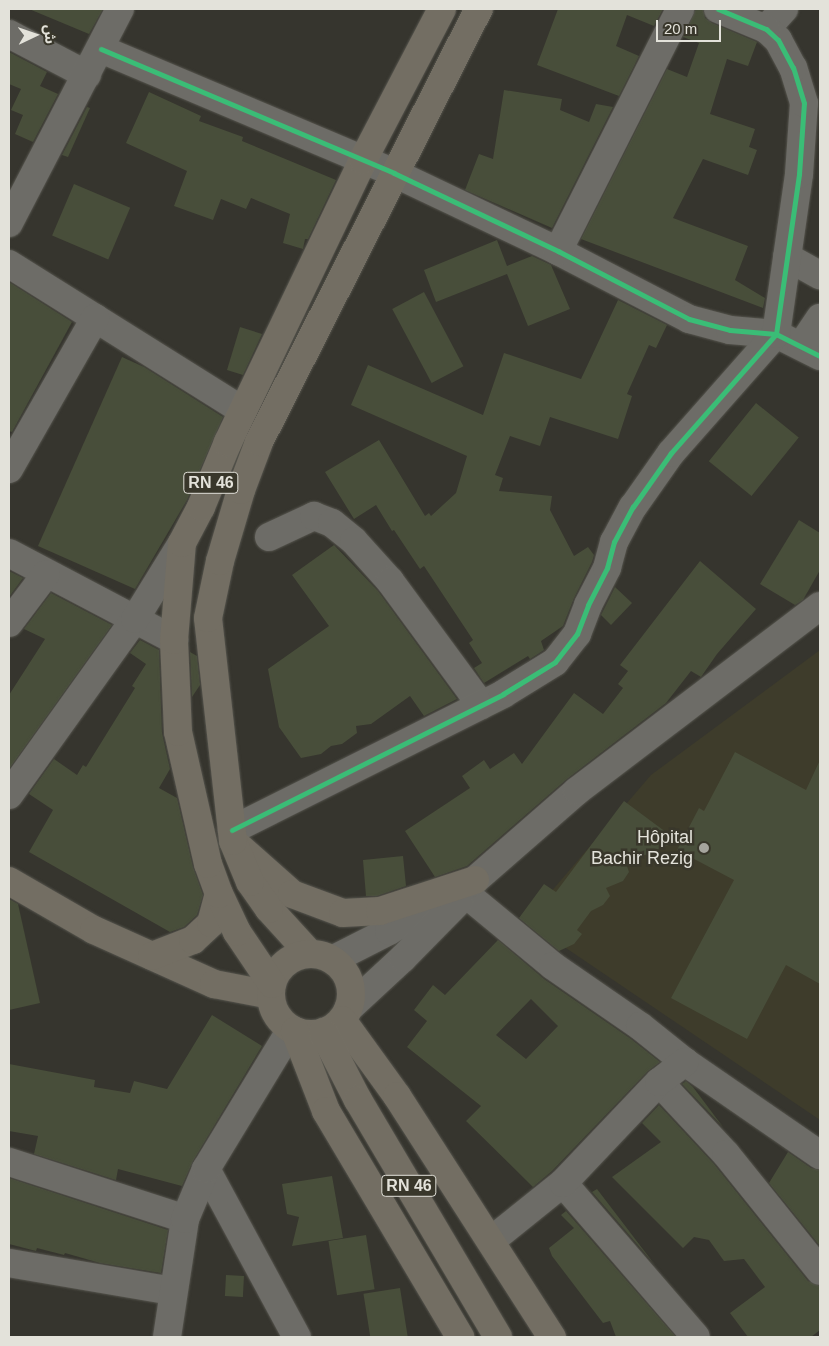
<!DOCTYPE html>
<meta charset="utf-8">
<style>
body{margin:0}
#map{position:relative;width:829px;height:1346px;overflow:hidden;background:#36352e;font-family:Arial,"Noto Sans Arabic",sans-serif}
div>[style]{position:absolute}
.built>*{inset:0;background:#3e3c2b}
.building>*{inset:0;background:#484e3a;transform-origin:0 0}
.roads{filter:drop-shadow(0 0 1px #55544d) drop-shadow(0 0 1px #55544d)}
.minor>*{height:28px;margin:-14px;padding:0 14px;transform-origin:14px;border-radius:14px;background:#6d6c67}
.major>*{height:28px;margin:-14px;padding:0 14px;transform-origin:14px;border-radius:14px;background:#736e63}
.major>.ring{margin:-14px;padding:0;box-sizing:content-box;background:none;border:28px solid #736e63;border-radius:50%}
.cycleway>*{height:5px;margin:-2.5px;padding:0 2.5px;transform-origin:2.5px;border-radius:2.5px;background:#3abd76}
.dots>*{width:14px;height:14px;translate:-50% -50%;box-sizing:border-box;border:2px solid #39372b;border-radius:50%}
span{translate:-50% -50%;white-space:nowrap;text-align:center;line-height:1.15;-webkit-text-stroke:5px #39372b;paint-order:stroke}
.shield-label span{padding:1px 4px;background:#39372b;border:1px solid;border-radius:4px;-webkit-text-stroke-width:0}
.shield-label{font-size:16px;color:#e3e2da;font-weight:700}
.poi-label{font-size:18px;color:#e3e2da}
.right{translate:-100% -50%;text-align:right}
.frame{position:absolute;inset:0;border:10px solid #e3e2da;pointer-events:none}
.north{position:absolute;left:10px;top:10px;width:50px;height:50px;-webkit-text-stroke:4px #39372b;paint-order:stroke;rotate:87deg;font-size:14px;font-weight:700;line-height:20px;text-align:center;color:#e3e2da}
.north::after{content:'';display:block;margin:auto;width:18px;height:22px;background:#e3e2da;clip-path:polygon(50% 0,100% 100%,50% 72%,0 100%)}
.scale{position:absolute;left:656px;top:20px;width:65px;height:22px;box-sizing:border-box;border:2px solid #e3e2da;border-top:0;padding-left:6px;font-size:15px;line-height:18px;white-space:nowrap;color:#e3e2da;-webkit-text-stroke:4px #39372b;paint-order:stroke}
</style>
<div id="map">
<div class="built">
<div style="clip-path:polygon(820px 650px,820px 1120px,526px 921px,651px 775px)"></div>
</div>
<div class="building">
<div style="clip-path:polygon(29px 9px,103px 9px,89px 34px)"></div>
<div style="clip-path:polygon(558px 9px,663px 9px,654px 26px,627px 15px,616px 46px,639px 56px,619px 96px,537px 65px)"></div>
<div style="clip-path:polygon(696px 9px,703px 9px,705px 18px,712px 23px,757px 42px,748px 66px,727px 59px,710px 114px,755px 129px,749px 147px,757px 150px,748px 175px,703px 159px,673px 218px,748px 246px,735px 280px,765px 298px,763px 308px,581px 239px,667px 69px,687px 77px,699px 43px,683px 37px)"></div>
<div style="clip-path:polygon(9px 52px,47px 72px,40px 86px,58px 94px,33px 142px,15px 134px,23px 115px,11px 110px,21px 89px,9px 84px)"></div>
<div style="clip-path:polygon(504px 90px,562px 99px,560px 110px,589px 122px,596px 104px,613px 107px,552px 228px,465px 190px,479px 154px,493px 159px)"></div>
<div style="clip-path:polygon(149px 92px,201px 116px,199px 121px,243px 137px,242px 141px,336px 180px,308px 239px,305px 239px,303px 249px,283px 243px,290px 214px,251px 198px,246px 209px,221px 199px,213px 220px,174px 206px,187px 171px,126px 143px)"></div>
<div style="clip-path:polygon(87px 107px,90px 108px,68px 157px,62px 155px)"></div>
<div style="left:74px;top:184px;width:61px;height:56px;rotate:23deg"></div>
<div style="clip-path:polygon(497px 240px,507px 266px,532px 256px,551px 265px,570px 309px,528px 326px,507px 274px,436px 302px,424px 270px)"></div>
<div style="clip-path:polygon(9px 282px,72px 322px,12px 432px,9px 431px)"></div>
<div style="left:424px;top:292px;width:84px;height:36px;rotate:62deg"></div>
<div style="clip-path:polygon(618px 300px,667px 325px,656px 348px,649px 345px,627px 394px,632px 396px,618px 439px,550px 417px,540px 446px,510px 436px,495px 475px,503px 478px,499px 491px,552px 496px,550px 510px,574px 556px,588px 547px,594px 555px,592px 562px,574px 598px,563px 626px,541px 641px,544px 650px,530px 659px,528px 656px,484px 683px,474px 668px,482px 663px,469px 643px,473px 640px,424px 566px,420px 569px,394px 530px,392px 531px,376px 505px,354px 519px,325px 472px,379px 440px,425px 516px,429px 513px,431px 516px,456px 493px,467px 456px,351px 405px,368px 365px,483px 415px,504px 353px,581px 379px)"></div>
<div style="clip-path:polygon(240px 327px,262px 334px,243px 375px,227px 370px)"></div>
<div style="clip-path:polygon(122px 357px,144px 367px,223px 417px,187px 500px,135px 589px,38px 546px)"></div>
<div style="left:756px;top:403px;width:55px;height:75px;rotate:39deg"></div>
<div style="clip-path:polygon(799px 520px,820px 533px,820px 570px,803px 600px,795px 605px,760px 584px)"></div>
<div style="clip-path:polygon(334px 545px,378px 591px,457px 699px,424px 716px,410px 696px,371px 724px,356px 726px,357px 733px,342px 744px,331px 746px,321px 754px,301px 758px,279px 727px,268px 669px,329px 626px,292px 575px)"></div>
<div style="clip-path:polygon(700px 561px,756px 609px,717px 654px,701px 677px,691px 671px,666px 703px,567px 779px,467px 866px,435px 877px,405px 831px,470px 788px,462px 776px,484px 760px,490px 769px,514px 753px,522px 764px,574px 693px,603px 714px,623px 688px,618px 684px,628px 671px,620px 665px)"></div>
<div style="clip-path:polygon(9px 571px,23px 578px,9px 597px)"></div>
<div style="clip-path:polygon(615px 587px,632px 603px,611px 625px,601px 615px)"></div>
<div style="clip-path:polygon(51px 593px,112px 625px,9px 769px,9px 695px,45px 639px,24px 629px)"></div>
<div style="clip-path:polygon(140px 640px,159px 650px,162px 733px,170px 769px,159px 788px,177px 798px,193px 867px,203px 895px,197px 915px,184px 927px,170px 932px,29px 852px,53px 810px,29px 794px,54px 759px,77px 775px,83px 765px,86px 767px,135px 688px,132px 686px,146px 664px,130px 653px)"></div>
<div style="clip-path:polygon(190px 652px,197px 656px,200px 685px,192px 697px)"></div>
<div style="clip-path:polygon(735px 752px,806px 790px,820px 760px,820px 984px,786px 965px,747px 1039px,671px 998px,734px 880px,677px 850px,699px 808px,704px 811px)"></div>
<div style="clip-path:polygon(624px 801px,678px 841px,626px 863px,629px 872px,623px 881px,606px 888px,610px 896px,603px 905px,591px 911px,577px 930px,582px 934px,574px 944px,559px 951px,519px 918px,544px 884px,556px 892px)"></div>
<div style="clip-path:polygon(403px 856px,406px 886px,377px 896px,366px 896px,363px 860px)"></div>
<div style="clip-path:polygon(9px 899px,18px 904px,40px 1003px,9px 1010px)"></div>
<div style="clip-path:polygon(evenodd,498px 940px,544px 979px,631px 1039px,660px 1062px,648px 1071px,552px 1171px,533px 1187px,466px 1121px,481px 1106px,407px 1047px,427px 1021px,414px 1010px,433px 985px,445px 995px,498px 940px,531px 999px,558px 1026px,526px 1059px,496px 1035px,531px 999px)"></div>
<div style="clip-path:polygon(212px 1015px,262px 1046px,193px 1161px,182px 1186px,118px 1169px,116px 1180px,34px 1154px,38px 1136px,9px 1131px,9px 1064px,95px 1080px,94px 1087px,130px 1093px,134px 1081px,167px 1089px)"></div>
<div style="clip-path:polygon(686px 1081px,693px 1087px,723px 1127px,682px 1084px)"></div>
<div style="clip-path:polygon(659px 1105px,714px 1164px,808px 1281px,820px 1286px,820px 1330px,811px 1337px,748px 1337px,730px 1313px,765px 1287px,744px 1259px,724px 1261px,709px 1240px,694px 1237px,683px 1248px,612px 1177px,661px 1142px,642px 1123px)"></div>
<div style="clip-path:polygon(788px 1152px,811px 1168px,820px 1170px,820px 1246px,769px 1183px)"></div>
<div style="clip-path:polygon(332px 1176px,343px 1238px,292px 1246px,299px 1217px,287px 1214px,282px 1184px)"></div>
<div style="clip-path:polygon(9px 1178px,168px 1230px,161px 1273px,100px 1263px,65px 1253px,64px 1255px,37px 1248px,36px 1251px,9px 1244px)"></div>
<div style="clip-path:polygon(597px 1189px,655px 1265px,592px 1192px)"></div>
<div style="clip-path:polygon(566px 1211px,676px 1337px,616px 1337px,610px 1321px,603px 1323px,552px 1256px,549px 1248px,574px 1228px,561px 1215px)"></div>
<div style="left:366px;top:1235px;width:55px;height:38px;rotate:81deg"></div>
<div style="left:226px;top:1275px;width:18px;height:21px;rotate:3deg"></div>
<div style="left:400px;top:1288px;width:50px;height:37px;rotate:81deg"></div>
</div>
<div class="roads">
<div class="minor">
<div style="left:766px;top:29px;width:27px;rotate:-48deg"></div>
<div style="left:9px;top:34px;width:88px;rotate:27.7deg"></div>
<div style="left:101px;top:49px;width:318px;rotate:22.9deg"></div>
<div style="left:394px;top:173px;width:182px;rotate:25.4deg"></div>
<div style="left:558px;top:251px;width:148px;rotate:27.4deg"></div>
<div style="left:689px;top:319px;width:42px;rotate:15deg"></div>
<div style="left:730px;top:330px;width:46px;rotate:5deg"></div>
<div style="left:776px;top:334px;width:49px;rotate:26.6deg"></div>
<div style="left:9px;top:223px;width:241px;rotate:-62.6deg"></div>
<div style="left:558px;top:251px;width:271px;rotate:-63.2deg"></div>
<div style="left:787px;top:257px;width:38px;rotate:29deg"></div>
<div style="left:9px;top:264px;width:276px;rotate:32.1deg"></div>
<div style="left:801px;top:346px;width:34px;rotate:-56deg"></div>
<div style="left:9px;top:469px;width:174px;rotate:-60.3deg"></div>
<div style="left:269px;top:537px;width:50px;rotate:-25deg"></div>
<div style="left:314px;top:516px;width:19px;rotate:21deg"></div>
<div style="left:332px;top:523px;width:28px;rotate:39deg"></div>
<div style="left:354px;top:541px;width:54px;rotate:48deg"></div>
<div style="left:390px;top:581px;width:154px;rotate:53.7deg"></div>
<div style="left:9px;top:553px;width:187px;rotate:27.8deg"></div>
<div style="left:9px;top:623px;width:61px;rotate:-52.9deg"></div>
<div style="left:9px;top:795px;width:216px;rotate:-54.4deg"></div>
<div style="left:135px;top:619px;width:89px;rotate:-58.3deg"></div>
<div style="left:232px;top:830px;width:303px;rotate:-26.6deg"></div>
<div style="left:503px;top:694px;width:61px;rotate:-31.6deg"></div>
<div style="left:555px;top:662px;width:36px;rotate:-52deg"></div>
<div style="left:577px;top:634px;width:31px;rotate:-69deg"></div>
<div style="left:588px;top:605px;width:42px;rotate:-62.8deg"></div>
<div style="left:607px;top:568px;width:27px;rotate:-75deg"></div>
<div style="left:614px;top:542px;width:40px;rotate:-62deg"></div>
<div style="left:633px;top:507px;width:66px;rotate:-54.9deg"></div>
<div style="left:671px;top:453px;width:159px;rotate:-48.6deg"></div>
<div style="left:776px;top:334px;width:162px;rotate:-81.8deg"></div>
<div style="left:799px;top:174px;width:71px;rotate:-86deg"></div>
<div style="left:804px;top:103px;width:37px;rotate:-107deg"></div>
<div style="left:793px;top:68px;width:32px;rotate:-118deg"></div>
<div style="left:778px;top:40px;width:16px;rotate:-137deg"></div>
<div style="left:766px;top:29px;width:52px;rotate:-157.4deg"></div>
<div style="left:466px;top:894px;width:113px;rotate:39.6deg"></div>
<div style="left:553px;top:966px;width:106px;rotate:34.6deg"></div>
<div style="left:640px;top:1026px;width:58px;rotate:38.7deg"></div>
<div style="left:685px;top:1062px;width:164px;rotate:34.6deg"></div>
<div style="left:332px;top:960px;width:64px;rotate:-27deg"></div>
<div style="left:389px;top:931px;width:100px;rotate:-30.7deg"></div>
<div style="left:475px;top:880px;width:135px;rotate:-41.1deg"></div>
<div style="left:577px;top:791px;width:305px;rotate:-37.3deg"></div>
<div style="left:348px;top:1009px;width:75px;rotate:-42.8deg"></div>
<div style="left:403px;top:958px;width:80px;rotate:-45.5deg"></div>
<div style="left:659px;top:1082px;width:98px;rotate:47.1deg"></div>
<div style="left:726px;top:1154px;width:150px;rotate:51.2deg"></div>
<div style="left:9px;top:1162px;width:185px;rotate:17.9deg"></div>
<div style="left:206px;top:1169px;width:191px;rotate:61.6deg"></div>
<div style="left:563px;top:1183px;width:203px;rotate:49.2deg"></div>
<div style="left:492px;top:1240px;width:91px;rotate:-38.8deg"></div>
<div style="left:563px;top:1183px;width:139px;rotate:-46.5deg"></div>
<div style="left:659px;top:1082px;width:33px;rotate:-38deg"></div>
<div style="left:9px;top:1263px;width:166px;rotate:9.7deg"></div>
<div style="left:167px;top:1337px;width:119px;rotate:-81.3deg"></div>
<div style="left:185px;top:1219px;width:54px;rotate:-67.2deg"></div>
<div style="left:206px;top:1169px;width:164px;rotate:-58.7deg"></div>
</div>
<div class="major">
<div style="left:238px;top:846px;width:72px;rotate:41.6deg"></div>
<div style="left:292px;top:894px;width:54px;rotate:20.4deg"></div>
<div style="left:343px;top:913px;width:37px;rotate:-3deg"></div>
<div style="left:380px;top:911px;width:100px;rotate:-18.1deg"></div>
<div style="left:9px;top:881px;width:98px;rotate:30deg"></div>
<div style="left:94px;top:930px;width:132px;rotate:24.2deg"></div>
<div style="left:214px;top:984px;width:58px;rotate:10.9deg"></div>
<div style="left:310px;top:954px;width:61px;rotate:-132.3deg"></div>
<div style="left:269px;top:909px;width:33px;rotate:-125deg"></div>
<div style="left:250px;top:882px;width:44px;rotate:-112.5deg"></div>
<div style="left:233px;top:841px;width:224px;rotate:-96.4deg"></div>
<div style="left:208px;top:618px;width:58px;rotate:-78.1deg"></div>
<div style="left:220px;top:561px;width:74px;rotate:-73.5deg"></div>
<div style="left:241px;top:490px;width:51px;rotate:-69.4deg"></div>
<div style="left:259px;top:442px;width:486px;rotate:-63.1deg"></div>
<div class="ring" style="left:271px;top:954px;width:52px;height:52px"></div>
<div style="left:152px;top:956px;width:44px;rotate:-21.3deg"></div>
<div style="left:193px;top:940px;width:25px;rotate:-43deg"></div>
<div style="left:211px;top:923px;width:30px;rotate:-75deg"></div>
<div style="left:272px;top:984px;width:63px;rotate:-123.9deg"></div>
<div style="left:237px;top:932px;width:42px;rotate:-115.3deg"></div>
<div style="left:219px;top:894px;width:32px;rotate:-110deg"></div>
<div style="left:208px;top:864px;width:135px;rotate:-102.8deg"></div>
<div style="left:178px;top:732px;width:92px;rotate:-92.5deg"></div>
<div style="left:174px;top:640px;width:97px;rotate:-85.3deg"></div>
<div style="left:182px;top:543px;width:41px;rotate:-62.2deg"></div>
<div style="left:201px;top:507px;width:70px;rotate:-67.4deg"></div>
<div style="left:228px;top:442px;width:313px;rotate:-64.4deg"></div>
<div style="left:363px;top:160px;width:170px;rotate:-62.4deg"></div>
<div style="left:342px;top:1020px;width:94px;rotate:54.1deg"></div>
<div style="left:397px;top:1096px;width:287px;rotate:57.3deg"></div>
<div style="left:295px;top:1031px;width:86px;rotate:68.8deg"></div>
<div style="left:326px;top:1111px;width:263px;rotate:59.3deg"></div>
<div style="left:323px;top:1032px;width:76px;rotate:62.8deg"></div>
<div style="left:358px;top:1100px;width:275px;rotate:59.4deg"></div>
</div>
</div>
<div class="cycleway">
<div style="left:101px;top:49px;width:318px;rotate:22.9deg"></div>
<div style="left:394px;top:173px;width:182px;rotate:25.4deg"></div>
<div style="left:558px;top:251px;width:148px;rotate:27.4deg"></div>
<div style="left:689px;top:319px;width:42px;rotate:15deg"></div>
<div style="left:730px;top:330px;width:46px;rotate:5deg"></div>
<div style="left:776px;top:334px;width:49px;rotate:26.6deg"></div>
<div style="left:232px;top:830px;width:303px;rotate:-26.6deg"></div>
<div style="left:503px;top:694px;width:61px;rotate:-31.6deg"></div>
<div style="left:555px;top:662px;width:36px;rotate:-52deg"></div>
<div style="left:577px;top:634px;width:31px;rotate:-69deg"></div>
<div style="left:588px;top:605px;width:42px;rotate:-62.8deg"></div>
<div style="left:607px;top:568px;width:27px;rotate:-75deg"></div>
<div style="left:614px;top:542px;width:40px;rotate:-62deg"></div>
<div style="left:633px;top:507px;width:66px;rotate:-54.9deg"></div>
<div style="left:671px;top:453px;width:159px;rotate:-48.6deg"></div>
<div style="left:776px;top:334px;width:162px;rotate:-81.8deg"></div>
<div style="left:799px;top:174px;width:71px;rotate:-86deg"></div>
<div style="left:804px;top:103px;width:37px;rotate:-107deg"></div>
<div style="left:793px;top:68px;width:32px;rotate:-118deg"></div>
<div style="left:778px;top:40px;width:16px;rotate:-137deg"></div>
<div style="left:766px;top:29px;width:52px;rotate:-157.4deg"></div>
</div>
<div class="dots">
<div style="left:704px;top:848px;background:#a6a59e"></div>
</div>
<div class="shield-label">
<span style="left:211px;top:483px">RN 46</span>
<span style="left:409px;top:1186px">RN 46</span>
</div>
<div class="poi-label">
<span class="right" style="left:693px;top:848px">Hôpital<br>Bachir Rezig</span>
</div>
<div class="frame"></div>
<div class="north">ش</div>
<div class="scale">20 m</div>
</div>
